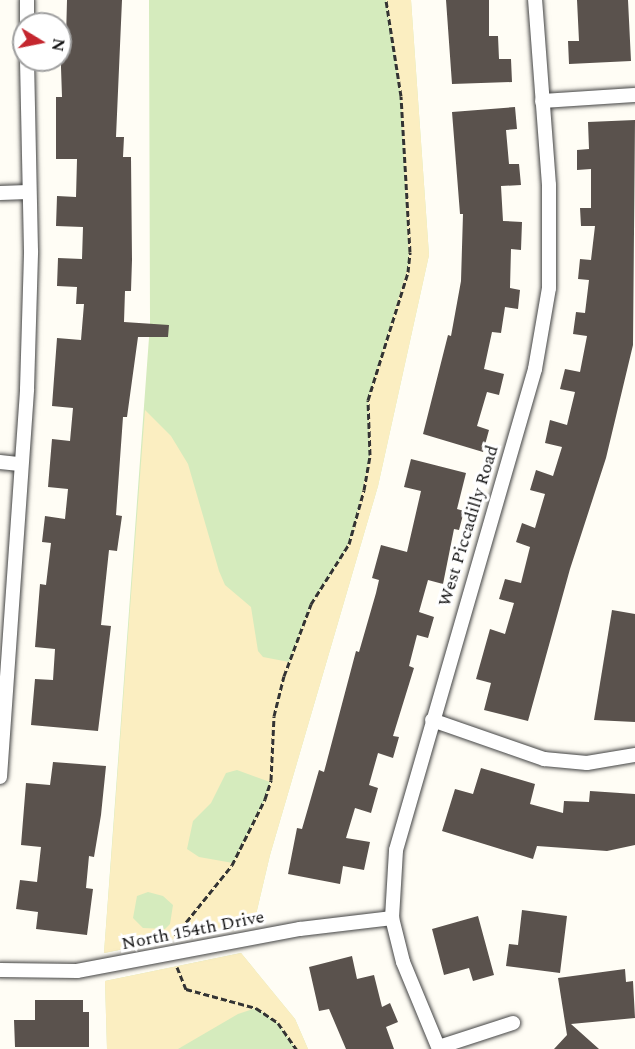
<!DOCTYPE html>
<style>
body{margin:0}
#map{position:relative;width:635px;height:1049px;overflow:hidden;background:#fffdf5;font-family:Spectral,serif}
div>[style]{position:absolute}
.green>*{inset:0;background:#d5ebbd}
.sand>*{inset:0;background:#fbeec1}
.building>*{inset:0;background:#5a524d}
.path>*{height:3px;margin-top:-1.5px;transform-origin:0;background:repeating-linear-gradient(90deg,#333 0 6px,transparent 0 9px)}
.roads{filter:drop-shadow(0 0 2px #444) drop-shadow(0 0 2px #444)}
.minor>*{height:14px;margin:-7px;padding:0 7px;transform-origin:7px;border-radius:7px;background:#fff}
span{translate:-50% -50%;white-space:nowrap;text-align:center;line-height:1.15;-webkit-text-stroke:6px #fff;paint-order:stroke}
.street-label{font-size:18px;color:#111}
.north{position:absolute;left:12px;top:12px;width:60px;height:60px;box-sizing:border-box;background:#fff;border:2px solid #a0a0a0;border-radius:50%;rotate:100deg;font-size:16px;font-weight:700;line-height:24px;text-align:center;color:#111}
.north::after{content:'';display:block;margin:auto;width:21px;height:27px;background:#c4262e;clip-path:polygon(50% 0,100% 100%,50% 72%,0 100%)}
</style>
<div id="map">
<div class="green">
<div style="clip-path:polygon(149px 0,411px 0,429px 255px,378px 486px,270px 855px,254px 923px,104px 953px,150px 324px)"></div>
<div style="clip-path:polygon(241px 953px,295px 1019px,308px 1049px,107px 1049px,105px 981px)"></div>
</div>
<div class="sand">
<div style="clip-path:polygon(evenodd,386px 0,411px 0,429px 255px,378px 486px,270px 855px,254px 923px,104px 953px,145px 410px,171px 436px,188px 464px,219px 571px,225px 585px,251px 607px,258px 651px,263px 657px,289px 662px,311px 604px,343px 556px,354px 528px,370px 455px,368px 400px,409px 263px,401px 96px,386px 0,237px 770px,270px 782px,265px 799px,233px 863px,199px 857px,187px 849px,193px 821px,211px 803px,226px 773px,237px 770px,386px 0,148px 892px,163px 896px,173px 905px,170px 924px,165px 929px,143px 928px,133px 918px,137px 896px,148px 892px)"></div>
<div style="clip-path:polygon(241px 953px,295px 1019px,308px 1049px,296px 1049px,278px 1023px,256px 1008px,238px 1014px,178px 1049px,107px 1049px,105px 981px)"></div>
</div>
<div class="building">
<div style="clip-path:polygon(67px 0,122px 0,116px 137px,124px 137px,123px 157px,131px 157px,132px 260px,131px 291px,125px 291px,124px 322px,169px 325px,168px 337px,138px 337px,127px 417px,123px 417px,116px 515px,122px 516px,117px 551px,109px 550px,101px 625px,111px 626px,98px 731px,31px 725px,35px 679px,53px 680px,55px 649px,35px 647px,40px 584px,46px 585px,51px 543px,42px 542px,45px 516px,65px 519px,68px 489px,48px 487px,52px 439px,70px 441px,73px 408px,52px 406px,57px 338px,81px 340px,84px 304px,76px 304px,77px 287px,57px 286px,58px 258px,82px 259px,83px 227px,56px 226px,57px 196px,76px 197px,77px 159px,56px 159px,56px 97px,62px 97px,60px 38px,66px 38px)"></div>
<div style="clip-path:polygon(446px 0,489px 0,489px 36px,498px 36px,499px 59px,511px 59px,512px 82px,452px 84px)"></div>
<div style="clip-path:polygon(577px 0,628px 0,631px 61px,569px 64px,568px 41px,579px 41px)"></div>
<div style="clip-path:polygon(515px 107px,517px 129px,506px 130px,509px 164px,519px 164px,521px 185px,501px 186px,503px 221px,522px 222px,521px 250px,511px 249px,510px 288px,520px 290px,518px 309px,505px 307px,501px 333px,492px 332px,484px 369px,504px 374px,499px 395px,487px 392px,477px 426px,489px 430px,483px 452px,423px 434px,448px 335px,451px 336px,461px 281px,463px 214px,460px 214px,452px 112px)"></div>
<div style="clip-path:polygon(635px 120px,633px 345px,606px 458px,570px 569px,528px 721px,484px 710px,491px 683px,476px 679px,490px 629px,505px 634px,514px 603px,499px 599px,505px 579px,521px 583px,530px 547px,516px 542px,522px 523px,535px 528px,545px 494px,530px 490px,536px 470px,553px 476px,562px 447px,545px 443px,550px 420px,567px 425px,575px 392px,560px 389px,565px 369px,580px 372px,587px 336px,573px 334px,576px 312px,585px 313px,589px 280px,578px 279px,580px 259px,591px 260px,595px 226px,581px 226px,580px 208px,591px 208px,591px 169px,577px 170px,577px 150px,589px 149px,588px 122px)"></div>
<div style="clip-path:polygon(411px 459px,466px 473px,457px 509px,464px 511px,459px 530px,454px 529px,443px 584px,428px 580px,419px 612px,434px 617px,428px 638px,417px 635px,409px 666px,414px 668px,393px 736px,399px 737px,393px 758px,378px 753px,369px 785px,378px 788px,371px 813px,355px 808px,346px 838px,370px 842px,364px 870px,343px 866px,340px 884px,288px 874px,297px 828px,302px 829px,319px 770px,324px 772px,356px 651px,359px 652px,376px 593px,379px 580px,372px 578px,381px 545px,407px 552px,421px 491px,404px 487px)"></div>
<div style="clip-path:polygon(612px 610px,635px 614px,635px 722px,594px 720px)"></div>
<div style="clip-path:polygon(53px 762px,106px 766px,101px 815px,94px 857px,89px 856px,86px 888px,93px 889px,87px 935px,36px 929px,38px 912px,16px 909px,20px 880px,37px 882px,41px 847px,21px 845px,26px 783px,50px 785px)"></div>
<div style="clip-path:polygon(481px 768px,535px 784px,530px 804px,563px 813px,564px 801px,589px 802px,590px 791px,635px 794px,635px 845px,607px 851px,537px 846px,533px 859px,442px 831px,455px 789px,473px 794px)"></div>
<div style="clip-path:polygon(522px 910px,567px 916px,560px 973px,506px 966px,509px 944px,518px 945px)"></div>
<div style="clip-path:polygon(478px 916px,494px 975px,473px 981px,469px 968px,444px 975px,432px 929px)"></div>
<div style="clip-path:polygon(352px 956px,357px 979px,374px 975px,382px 1007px,390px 1003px,398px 1022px,386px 1027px,394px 1049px,346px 1049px,329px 1009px,319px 1011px,309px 967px)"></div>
<div style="clip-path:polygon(625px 969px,626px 982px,633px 981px,635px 1018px,571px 1024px,599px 1049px,554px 1049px,567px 1035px,558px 978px)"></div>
<div style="clip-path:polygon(35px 1000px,83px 1000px,83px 1012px,89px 1012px,89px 1047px,15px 1047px,14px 1020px,35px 1020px)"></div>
</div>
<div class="path">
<div style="left:175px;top:936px;width:91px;rotate:-51.2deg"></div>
<div style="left:232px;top:865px;width:74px;rotate:-63.4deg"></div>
<div style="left:265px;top:799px;width:20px;rotate:-72deg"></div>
<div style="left:271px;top:780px;width:64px;rotate:-87.3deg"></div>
<div style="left:274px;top:716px;width:41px;rotate:-76deg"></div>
<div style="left:284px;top:676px;width:77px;rotate:-69.4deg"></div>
<div style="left:311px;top:604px;width:71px;rotate:-57.7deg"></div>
<div style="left:349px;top:544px;width:56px;rotate:-74.5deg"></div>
<div style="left:364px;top:490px;width:36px;rotate:-80deg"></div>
<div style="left:370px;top:455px;width:55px;rotate:-92.1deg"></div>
<div style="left:368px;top:400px;width:134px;rotate:-72.6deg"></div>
<div style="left:408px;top:272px;width:20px;rotate:-84deg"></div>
<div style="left:410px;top:252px;width:156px;rotate:-93.3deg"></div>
<div style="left:401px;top:96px;width:97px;rotate:-98.9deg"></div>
<div style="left:177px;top:967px;width:24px;rotate:68deg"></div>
<div style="left:186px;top:989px;width:73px;rotate:15.2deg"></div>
<div style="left:256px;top:1008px;width:27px;rotate:34deg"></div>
<div style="left:278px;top:1023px;width:32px;rotate:55deg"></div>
</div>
<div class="roads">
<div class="minor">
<div style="left:27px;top:0;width:24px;rotate:90deg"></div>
<div style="left:542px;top:101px;width:93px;rotate:-3.7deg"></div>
<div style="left:0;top:193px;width:28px;rotate:-2deg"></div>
<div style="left:0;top:462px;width:20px;rotate:6deg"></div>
<div style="left:432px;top:720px;width:119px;rotate:19.2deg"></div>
<div style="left:544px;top:759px;width:43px;rotate:5.3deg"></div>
<div style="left:587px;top:763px;width:49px;rotate:-9.5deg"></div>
<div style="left:0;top:777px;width:389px;rotate:-86deg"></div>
<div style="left:27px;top:389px;width:138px;rotate:-88.3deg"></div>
<div style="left:31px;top:251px;width:191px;rotate:-91.2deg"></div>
<div style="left:0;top:970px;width:77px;rotate:0.7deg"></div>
<div style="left:77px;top:971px;width:227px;rotate:-10.7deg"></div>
<div style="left:300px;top:929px;width:93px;rotate:-6.8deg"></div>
<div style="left:439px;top:1047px;width:78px;rotate:-18deg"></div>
<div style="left:439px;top:1049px;width:94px;rotate:-112.5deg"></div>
<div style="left:403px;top:962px;width:45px;rotate:-104deg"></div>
<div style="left:392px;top:918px;width:68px;rotate:-86.6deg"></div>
<div style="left:396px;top:850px;width:501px;rotate:-73.88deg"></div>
<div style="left:535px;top:369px;width:82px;rotate:-80.2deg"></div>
<div style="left:549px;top:288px;width:103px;rotate:-90deg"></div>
<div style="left:549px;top:185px;width:186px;rotate:-94.3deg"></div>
</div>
</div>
<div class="street-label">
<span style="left:469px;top:526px;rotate:-73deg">West Piccadilly Road</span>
<span style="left:193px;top:931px;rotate:-11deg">North 154th Drive</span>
</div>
<div class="north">N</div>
</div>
